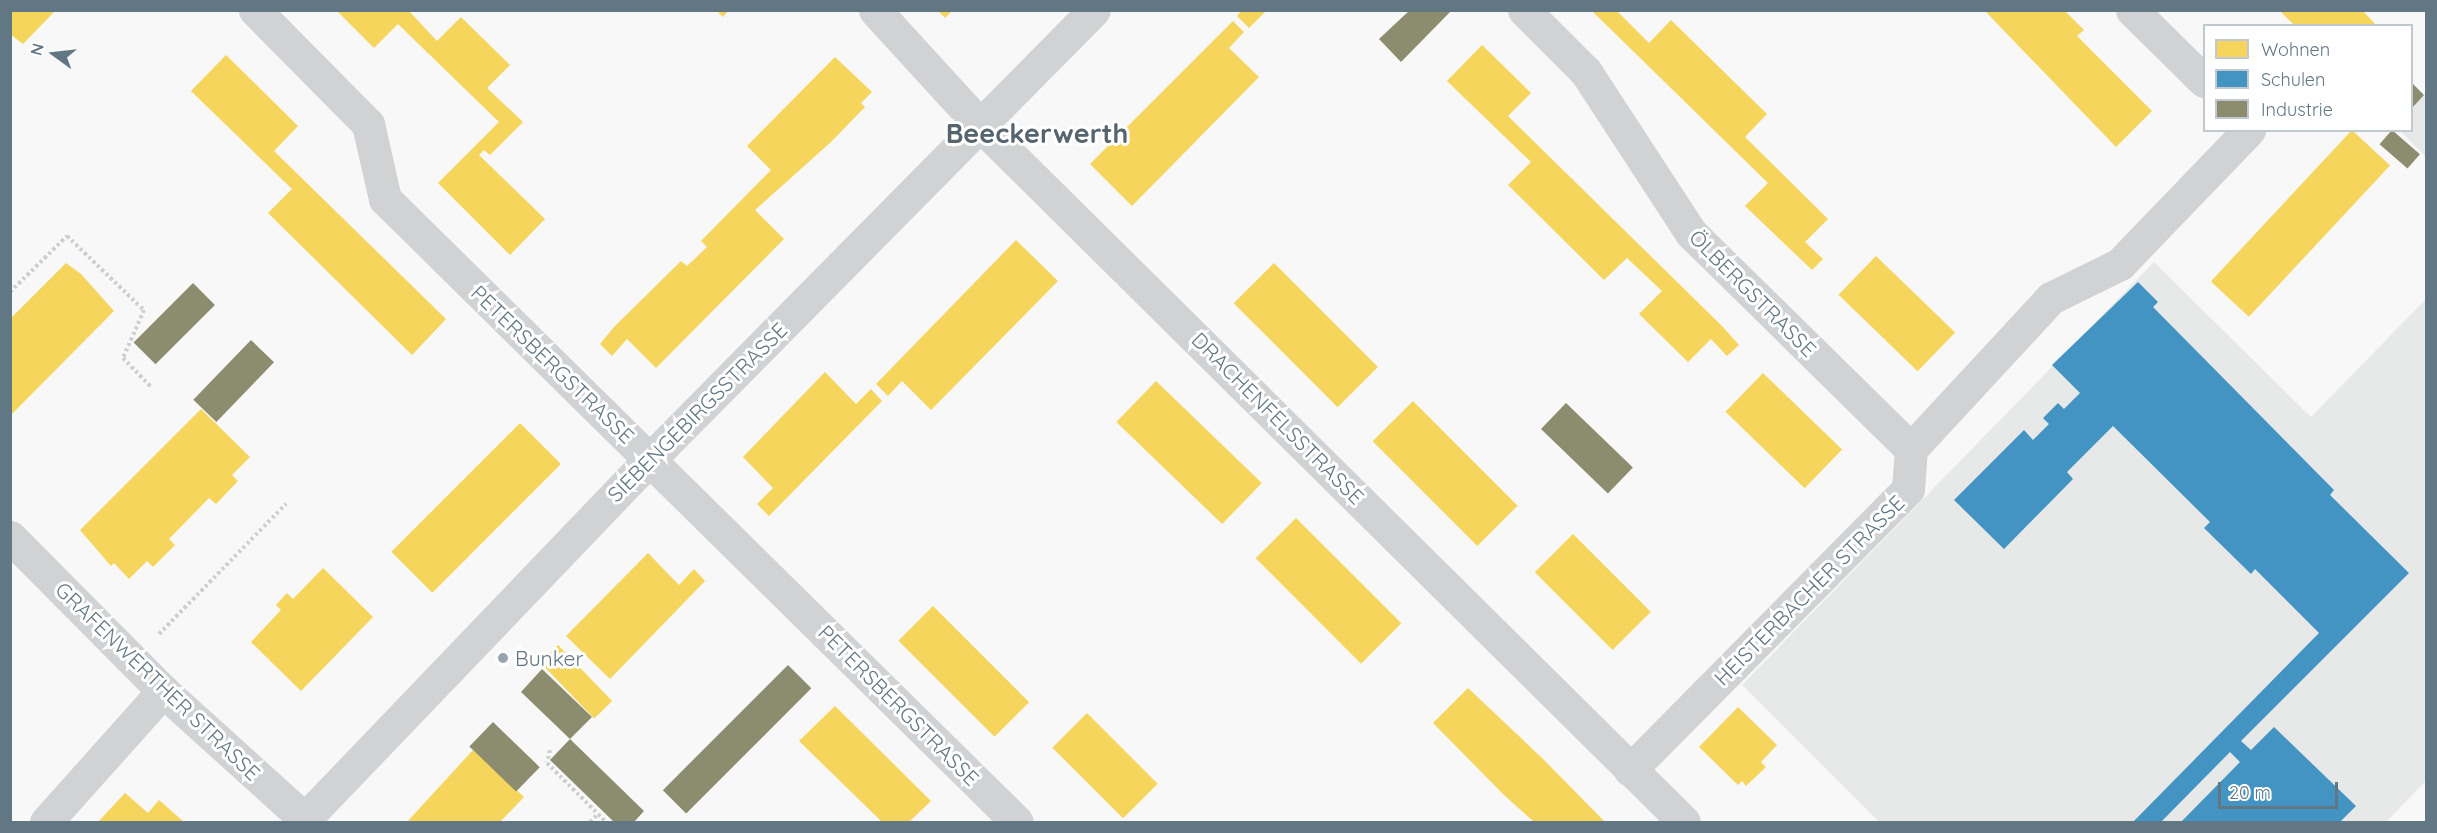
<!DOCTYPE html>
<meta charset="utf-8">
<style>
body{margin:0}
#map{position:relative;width:2437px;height:833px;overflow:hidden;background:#f8f8f8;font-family:Quicksand,sans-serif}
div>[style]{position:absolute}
.built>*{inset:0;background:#e7e9e9}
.homes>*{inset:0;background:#f6d55c;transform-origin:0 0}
.schools>*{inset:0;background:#4393c3}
.industry>*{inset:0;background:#8c8c6e;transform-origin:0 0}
.path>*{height:4px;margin-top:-2px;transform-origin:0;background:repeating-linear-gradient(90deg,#cecfd0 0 3px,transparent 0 6px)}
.minor>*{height:33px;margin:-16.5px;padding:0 16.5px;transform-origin:16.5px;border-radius:16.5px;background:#d1d2d3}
.dots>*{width:16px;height:16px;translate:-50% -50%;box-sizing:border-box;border:3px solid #fff;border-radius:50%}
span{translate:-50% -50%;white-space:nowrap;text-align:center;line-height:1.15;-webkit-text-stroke:6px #fff;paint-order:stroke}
.street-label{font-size:21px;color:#627784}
.poi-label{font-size:21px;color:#627784}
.left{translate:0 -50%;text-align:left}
.district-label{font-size:27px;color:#55646e;font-weight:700}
.frame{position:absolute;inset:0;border:12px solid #627784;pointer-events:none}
.legend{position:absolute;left:2203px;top:24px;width:210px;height:108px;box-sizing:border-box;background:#fff;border:2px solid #c0c9ce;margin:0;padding:8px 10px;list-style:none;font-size:18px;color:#627784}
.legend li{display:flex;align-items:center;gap:12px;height:30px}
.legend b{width:30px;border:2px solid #c0c9ce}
.north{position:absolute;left:24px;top:24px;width:60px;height:60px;-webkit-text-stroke:4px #fff;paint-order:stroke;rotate:285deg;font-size:16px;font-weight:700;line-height:24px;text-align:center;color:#627784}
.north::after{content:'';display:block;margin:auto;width:21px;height:27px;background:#627784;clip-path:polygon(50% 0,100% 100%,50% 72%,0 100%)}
.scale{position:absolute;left:2218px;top:782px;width:120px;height:27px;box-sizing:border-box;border:3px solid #627784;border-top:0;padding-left:8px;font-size:18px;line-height:21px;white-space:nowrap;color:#627784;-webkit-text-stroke:4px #fff;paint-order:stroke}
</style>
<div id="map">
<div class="built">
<div style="clip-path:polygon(2426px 92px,2426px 157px,2400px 131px,2412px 130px,2412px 108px)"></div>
<div style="clip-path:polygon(2154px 262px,2311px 417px,2426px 299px,2426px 781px,2386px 822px,1879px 822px,1742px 685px)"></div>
</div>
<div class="homes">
<div style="clip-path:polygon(10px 10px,56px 10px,23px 44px,10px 34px)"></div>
<div style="clip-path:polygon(336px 10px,408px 10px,437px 41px,461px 17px,510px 65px,487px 88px,523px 122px,490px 155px,484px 150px,479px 155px,545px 219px,510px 255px,438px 183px,499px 122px,398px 24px,374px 48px)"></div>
<div style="clip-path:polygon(716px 10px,729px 10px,723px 17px)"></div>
<div style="clip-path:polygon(937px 10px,953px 10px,945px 18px)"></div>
<div style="clip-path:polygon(1242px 10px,1267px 10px,1249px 28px,1237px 16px)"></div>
<div style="clip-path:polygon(1591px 10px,1616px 10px,1649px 43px,1671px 20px,1767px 114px,1745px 137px,1828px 219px,1805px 242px,1823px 259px,1812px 270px,1745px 206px,1768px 183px)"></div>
<div style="clip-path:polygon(1984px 10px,2064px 10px,2084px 30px,2077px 36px,2152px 111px,2116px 147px)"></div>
<div style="clip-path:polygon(2279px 10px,2362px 10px,2377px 26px,2295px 26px)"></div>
<div style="clip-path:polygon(1233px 21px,1244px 32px,1229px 48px,1259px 77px,1132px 206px,1090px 164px)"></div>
<div style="clip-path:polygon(1482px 45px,1531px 93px,1508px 116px,1723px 327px,1739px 345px,1727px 356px,1711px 339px,1688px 362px,1639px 314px,1662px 291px,1627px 258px,1604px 280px,1508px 185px,1531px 162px,1447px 81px)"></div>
<div style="clip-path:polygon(226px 55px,298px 126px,274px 151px,446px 319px,412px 355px,268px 213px,292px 189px,191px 91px)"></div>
<div style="clip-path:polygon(835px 57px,872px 92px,861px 103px,865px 107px,831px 142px,755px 210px,784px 239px,656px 368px,627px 339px,612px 356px,600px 344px,614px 327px,681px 261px,687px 266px,707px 247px,701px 241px,771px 170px,747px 146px)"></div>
<div style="left:2352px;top:130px;width:52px;height:207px;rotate:43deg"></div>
<div style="clip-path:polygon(1016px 240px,1058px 281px,931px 410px,902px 381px,888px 396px,876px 384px)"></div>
<div style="left:1876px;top:256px;width:110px;height:54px;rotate:44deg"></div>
<div style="clip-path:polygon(66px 263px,81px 274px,114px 311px,10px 416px,10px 319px)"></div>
<div style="left:1274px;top:263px;width:147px;height:57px;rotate:45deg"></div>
<div style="clip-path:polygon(825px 372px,856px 404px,871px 389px,882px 401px,769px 516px,757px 504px,773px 488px,743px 457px)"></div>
<div style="left:1763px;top:373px;width:110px;height:54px;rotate:44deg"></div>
<div style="left:1156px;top:381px;width:147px;height:57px;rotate:44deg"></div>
<div style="left:1413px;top:401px;width:148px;height:57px;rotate:45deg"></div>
<div style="clip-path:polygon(201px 409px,250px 457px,232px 475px,238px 481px,216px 504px,209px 498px,169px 539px,175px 545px,153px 567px,147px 561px,129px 579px,114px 563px,111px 566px,80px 530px)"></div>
<div style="left:520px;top:423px;width:58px;height:182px;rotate:45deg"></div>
<div style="left:1296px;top:518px;width:149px;height:57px;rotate:45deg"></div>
<div style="left:1573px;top:534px;width:110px;height:54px;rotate:45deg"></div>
<div style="clip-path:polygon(648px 553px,679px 585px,694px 569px,705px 581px,610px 679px,566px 636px)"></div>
<div style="clip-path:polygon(323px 568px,373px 617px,301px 691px,251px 642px,281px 610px,276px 605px,287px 593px,293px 599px)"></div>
<div style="left:933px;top:606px;width:136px;height:49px;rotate:45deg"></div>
<div style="left:558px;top:645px;width:78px;height:25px;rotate:46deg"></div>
<div style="clip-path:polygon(1468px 688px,1542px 758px,1605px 822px,1534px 822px,1505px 796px,1433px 723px)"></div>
<div style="clip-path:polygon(835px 706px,931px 801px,909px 822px,882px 822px,799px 741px)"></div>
<div style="clip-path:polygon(1738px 707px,1777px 745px,1761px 762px,1766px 767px,1746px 786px,1742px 781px,1738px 785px,1699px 747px)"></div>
<div style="left:1087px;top:713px;width:100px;height:49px;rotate:45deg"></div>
<div style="clip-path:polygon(473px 750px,524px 797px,500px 822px,407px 822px)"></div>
<div style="clip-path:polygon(125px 793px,148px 813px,159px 800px,184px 822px,98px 822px)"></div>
</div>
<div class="schools">
<div style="clip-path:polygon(2138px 282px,2158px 302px,2153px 307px,2334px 490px,2330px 495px,2409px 573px,2241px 741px,2251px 750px,2274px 727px,2356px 806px,2340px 822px,2181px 822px,2240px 762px,2230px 752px,2161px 822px,2133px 822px,2319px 633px,2255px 569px,2251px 574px,2204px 528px,2210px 522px,2113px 426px,2067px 472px,2073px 479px,2004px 549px,1954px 500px,2024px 430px,2033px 440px,2049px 424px,2043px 418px,2058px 403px,2064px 409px,2080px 393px,2052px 365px)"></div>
</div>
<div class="industry">
<div style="clip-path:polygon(1410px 10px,1452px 10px,1401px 62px,1379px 39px)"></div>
<div style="clip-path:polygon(2412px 83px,2424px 95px,2412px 108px)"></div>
<div style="left:2392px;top:130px;width:37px;height:19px;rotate:41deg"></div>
<div style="left:193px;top:283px;width:31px;height:84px;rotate:45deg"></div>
<div style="left:251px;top:340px;width:32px;height:83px;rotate:44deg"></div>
<div style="left:1566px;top:403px;width:93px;height:36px;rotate:44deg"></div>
<div style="left:788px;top:665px;width:33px;height:177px;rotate:45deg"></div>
<div style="clip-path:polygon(542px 669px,592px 717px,570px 739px,644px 811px,634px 822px,614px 822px,550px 760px,570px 739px,521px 692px)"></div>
<div style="left:493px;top:722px;width:65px;height:34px;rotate:44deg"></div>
</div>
<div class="path">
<div style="left:10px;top:292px;width:80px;rotate:-44.5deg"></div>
<div style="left:67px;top:236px;width:107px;rotate:43.9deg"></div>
<div style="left:144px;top:310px;width:52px;rotate:113.6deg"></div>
<div style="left:123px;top:358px;width:42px;rotate:46deg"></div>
<div style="left:159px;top:634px;width:182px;rotate:-45.7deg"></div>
<div style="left:550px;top:750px;width:13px;rotate:103deg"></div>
<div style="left:547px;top:763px;width:72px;rotate:45deg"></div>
<div style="left:590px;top:822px;width:11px;rotate:-45deg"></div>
<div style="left:598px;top:814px;width:11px;rotate:45deg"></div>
</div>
<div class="minor">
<div style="left:255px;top:10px;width:161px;rotate:45.3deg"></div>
<div style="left:368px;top:124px;width:77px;rotate:77.2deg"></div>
<div style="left:385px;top:199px;width:887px;rotate:44.59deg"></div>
<div style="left:875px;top:10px;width:157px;rotate:47.6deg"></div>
<div style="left:981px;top:126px;width:989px;rotate:44.71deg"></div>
<div style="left:1524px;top:10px;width:88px;rotate:45deg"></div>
<div style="left:1586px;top:72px;width:192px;rotate:56.9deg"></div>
<div style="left:1691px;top:233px;width:308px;rotate:44.5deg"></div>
<div style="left:2132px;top:10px;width:101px;rotate:44.6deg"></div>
<div style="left:10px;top:537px;width:217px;rotate:45.2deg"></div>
<div style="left:163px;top:691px;width:195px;rotate:42.1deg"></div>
<div style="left:1630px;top:770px;width:395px;rotate:-45.3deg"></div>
<div style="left:1908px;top:489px;width:40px;rotate:-85.7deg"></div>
<div style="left:1911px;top:449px;width:206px;rotate:-47.2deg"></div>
<div style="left:2051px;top:298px;width:77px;rotate:-26.2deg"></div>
<div style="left:2120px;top:264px;width:186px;rotate:-46.1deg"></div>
<div style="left:46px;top:822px;width:176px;rotate:-48.2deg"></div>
<div style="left:302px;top:822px;width:503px;rotate:-46.21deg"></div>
<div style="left:650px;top:459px;width:631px;rotate:-45.32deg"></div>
</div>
<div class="dots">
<div style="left:503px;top:658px;background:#96a4ad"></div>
</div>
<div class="street-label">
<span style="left:1753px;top:293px;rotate:45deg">ÖLBERGSTRASSE</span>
<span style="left:553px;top:364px;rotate:44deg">PETERSBERGSTRASSE</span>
<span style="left:697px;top:412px;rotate:-45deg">SIEBENGEBIRGSSTRASSE</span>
<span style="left:1278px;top:418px;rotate:45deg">DRACHENFELSSTRASSE</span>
<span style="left:1809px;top:590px;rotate:-45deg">HEISTERBACHER STRASSE</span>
<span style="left:158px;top:681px;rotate:44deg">GRAFENWERTHER STRASSE</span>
<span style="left:899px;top:705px;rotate:45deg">PETERSBERGSTRASSE</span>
</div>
<div class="poi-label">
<span class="left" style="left:515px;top:658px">Bunker</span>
</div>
<div class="district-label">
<span style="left:1037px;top:134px">Beeckerwerth</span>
</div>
<div class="frame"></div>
<ul class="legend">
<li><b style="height:16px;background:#f6d55c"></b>Wohnen</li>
<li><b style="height:16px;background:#4393c3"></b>Schulen</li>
<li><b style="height:16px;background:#8c8c6e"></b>Industrie</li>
</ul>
<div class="north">N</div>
<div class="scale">20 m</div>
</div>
